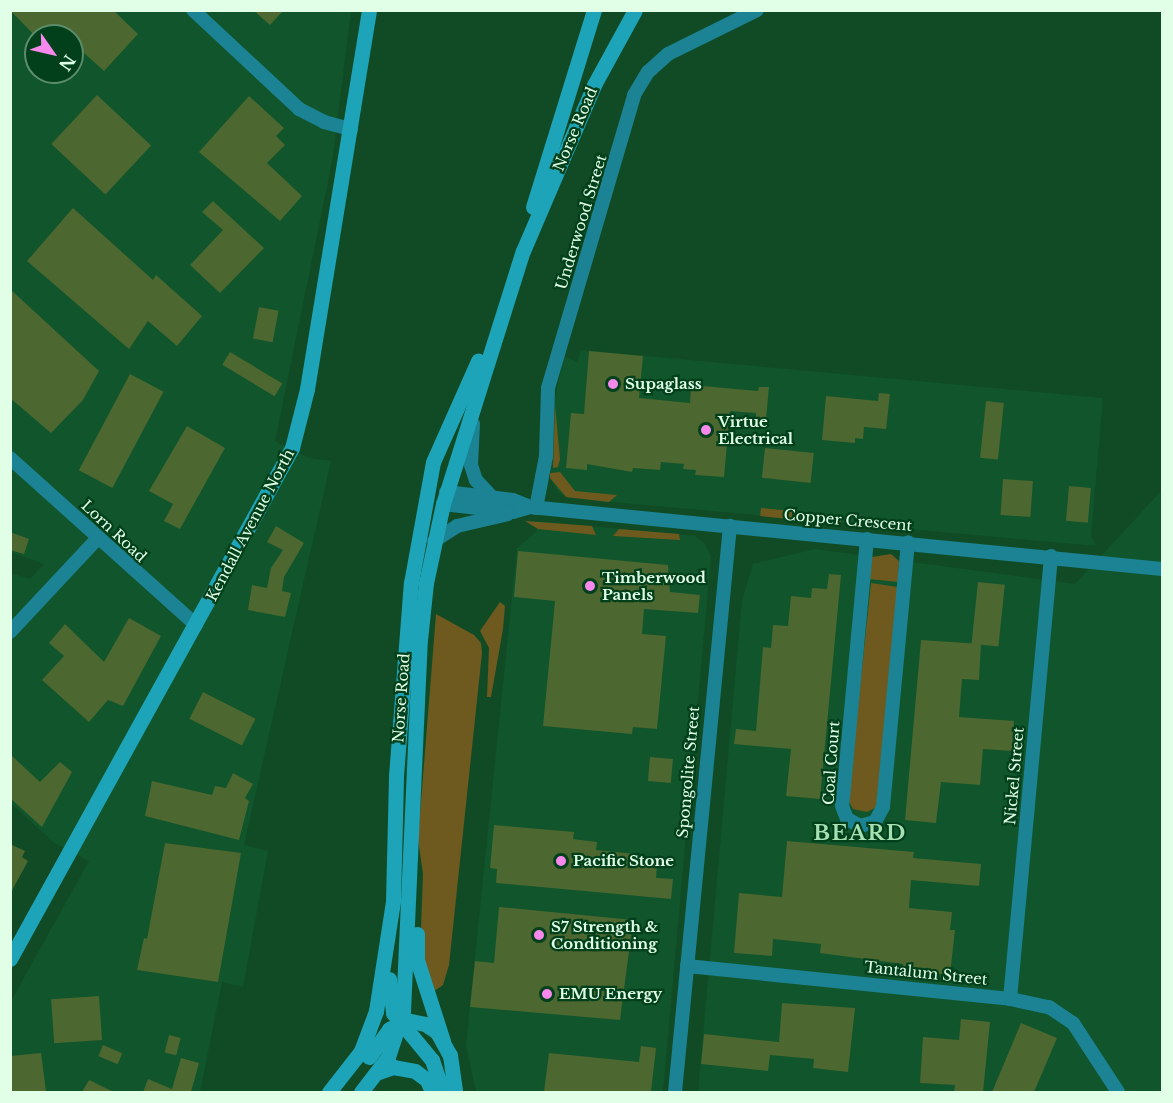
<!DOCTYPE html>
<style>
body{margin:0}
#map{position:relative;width:1173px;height:1103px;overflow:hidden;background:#114b25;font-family:"Libre Baskerville",serif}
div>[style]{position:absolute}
.built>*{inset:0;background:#10552b}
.green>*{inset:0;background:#6e5a1e;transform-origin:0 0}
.building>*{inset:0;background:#4c6730;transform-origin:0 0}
.street>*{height:14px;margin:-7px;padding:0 7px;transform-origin:7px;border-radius:7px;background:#1b8393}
.secondary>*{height:15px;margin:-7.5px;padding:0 7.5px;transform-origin:7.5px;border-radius:7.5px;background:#1da4b8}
.dots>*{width:16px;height:16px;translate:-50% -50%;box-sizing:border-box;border:3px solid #01401b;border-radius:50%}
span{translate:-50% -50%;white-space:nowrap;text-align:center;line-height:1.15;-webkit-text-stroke:4.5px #01401b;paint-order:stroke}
.street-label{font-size:15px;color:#e1fee6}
.poi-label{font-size:15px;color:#e1fee6;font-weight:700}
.left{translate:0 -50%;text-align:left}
.district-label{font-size:21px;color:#a6e0b3;font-weight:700;letter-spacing:1.5px}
.frame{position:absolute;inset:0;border:12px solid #e1fee6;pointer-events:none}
.north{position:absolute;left:24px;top:24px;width:60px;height:60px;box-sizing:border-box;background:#01401b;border:2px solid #5b8c6c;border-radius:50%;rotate:124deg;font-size:16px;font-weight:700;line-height:24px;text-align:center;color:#e1fee6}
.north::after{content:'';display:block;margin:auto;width:21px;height:27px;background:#f788ec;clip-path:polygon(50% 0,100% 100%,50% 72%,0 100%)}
</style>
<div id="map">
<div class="built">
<div style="clip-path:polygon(evenodd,11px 11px,351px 11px,332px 162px,275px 441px,309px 458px,331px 461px,244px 845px,268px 851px,243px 987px,222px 982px,200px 1092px,11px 1092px,11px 1001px,89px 861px,53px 842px,11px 803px,11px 573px,30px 579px,44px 564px,11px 552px,11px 11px,36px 36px,72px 36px,72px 72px,36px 72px,36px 36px)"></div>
<div style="clip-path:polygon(581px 350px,1103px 398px,1091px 536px,1096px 546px,569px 498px,558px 492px,550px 478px,554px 402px,564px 356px,577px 362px)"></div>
<div style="clip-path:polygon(1162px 490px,1162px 1092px,698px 1092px,742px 600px,753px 564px,815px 549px,1075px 584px)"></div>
<div style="clip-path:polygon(537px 521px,695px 536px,705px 544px,711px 556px,663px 1092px,476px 1092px,466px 1045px,517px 548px,537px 531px)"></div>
</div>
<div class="green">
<div style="clip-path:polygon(555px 405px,560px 459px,558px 467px,553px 468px)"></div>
<div style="clip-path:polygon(560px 472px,575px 491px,617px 495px,609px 502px,566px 497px,550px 478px,550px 473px)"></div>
<div style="left:761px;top:508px;width:81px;height:8px;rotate:6deg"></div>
<div style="clip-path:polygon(525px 521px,592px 526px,596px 535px,538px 529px)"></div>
<div style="clip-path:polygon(619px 529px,679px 534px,680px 540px,613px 536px)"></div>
<div style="clip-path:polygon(891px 554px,899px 561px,898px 582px,869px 579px,872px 557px)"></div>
<div style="clip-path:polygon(871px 583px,898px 587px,877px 807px,867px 812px,853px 809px,848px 800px)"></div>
<div style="clip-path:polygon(500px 602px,505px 606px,503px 629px,491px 697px,487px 697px,489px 648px,480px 631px)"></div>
<div style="clip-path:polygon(436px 614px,474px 635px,481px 643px,482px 653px,449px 965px,443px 985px,434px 991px,425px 968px,421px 929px,423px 874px,418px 839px)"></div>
</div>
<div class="building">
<div style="clip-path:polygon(10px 10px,113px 10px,138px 34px,104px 71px,72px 42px,72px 36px,35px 36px)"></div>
<div style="clip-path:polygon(253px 10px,284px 10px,270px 25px)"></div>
<div style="left:97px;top:95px;width:74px;height:67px;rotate:43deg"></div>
<div style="clip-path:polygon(249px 96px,284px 128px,276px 136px,285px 145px,267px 163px,302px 196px,280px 221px,199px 152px)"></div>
<div style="clip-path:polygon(213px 201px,264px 248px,220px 293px,190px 265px,223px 230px,202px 212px)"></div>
<div style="clip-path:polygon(73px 208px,153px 280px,156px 275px,202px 316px,177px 346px,148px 321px,129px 349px,27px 261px)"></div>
<div style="clip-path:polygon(10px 289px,99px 371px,83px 400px,51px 433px,10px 398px)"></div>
<div style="left:259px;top:307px;width:20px;height:32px;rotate:11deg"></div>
<div style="clip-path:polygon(589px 351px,643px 356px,639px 398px,690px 403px,691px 385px,758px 391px,759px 387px,769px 387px,766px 419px,756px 418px,756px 413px,730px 411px,724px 477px,695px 475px,696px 470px,683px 469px,684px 464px,661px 462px,660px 470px,633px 468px,632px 472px,587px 464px,587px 470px,566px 468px,571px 413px,584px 414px)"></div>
<div style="left:230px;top:352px;width:61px;height:15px;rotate:31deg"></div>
<div style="left:130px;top:374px;width:38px;height:109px;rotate:28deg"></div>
<div style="clip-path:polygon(879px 393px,890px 394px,886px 429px,864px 427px,863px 439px,855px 438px,855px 443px,822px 440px,826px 396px,878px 401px)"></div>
<div style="left:986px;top:401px;width:18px;height:57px;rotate:6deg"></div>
<div style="clip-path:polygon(187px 426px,225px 448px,180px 529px,164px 521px,173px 504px,149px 491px)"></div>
<div style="left:765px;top:448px;width:49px;height:30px;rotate:6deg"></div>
<div style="left:1003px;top:479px;width:30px;height:36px;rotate:4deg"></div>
<div style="left:1069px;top:486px;width:22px;height:35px;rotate:5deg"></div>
<div style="clip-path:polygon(276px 526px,304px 543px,284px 577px,282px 591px,291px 593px,285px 617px,248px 610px,252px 585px,267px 588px,271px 568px,283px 550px,267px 542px)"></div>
<div style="clip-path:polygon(10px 532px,29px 539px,24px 554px,10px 550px)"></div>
<div style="clip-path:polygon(518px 551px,668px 565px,670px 592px,700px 595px,698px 613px,644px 609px,642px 634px,666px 636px,657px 729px,633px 727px,632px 734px,543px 726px,555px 601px,514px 597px)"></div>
<div style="clip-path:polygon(829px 574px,841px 575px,820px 799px,786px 796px,791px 749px,734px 744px,736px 729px,756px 731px,763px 647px,771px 648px,773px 625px,788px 626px,791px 596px,811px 598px,812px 588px,827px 589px)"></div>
<div style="left:978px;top:582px;width:27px;height:62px;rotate:6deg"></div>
<div style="clip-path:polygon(129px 618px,161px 636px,123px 706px,108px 700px,89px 722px,42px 680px,64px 656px,49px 643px,65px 624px,104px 662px)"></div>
<div style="clip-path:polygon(921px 640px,981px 644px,979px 680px,962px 679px,959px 717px,1014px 721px,1012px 751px,983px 749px,980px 785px,941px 782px,936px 823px,905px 820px)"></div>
<div style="left:203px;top:692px;width:59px;height:30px;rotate:27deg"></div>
<div style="clip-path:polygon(10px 754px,40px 782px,60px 762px,72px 772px,42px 827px,10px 798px)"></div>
<div style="left:650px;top:757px;width:23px;height:24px;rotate:5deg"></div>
<div style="clip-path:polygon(233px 773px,253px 784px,245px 798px,249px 801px,239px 840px,145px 816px,152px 781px,212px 795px,215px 786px,226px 788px)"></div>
<div style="clip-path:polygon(494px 825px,574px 832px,573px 839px,597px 842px,596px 850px,635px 854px,635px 863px,657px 865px,656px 878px,673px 879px,671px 899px,496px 883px,497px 869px,490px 868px)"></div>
<div style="clip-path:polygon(787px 841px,914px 852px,913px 858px,981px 864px,979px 886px,911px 880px,909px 908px,952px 912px,950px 930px,955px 930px,950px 975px,903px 970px,903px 964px,820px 953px,821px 944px,773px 939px,772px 956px,734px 953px,739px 893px,782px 897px)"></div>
<div style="clip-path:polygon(165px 843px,241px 853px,218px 982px,137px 970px,144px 938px,147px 939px)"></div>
<div style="clip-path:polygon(10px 844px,25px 851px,22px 857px,28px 861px,10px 894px)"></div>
<div style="clip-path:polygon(499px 907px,633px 920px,620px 1020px,470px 1007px,475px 961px,494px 963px)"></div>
<div style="left:99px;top:996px;width:44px;height:48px;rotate:86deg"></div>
<div style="clip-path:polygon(782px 1003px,855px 1008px,848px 1072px,813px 1068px,814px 1059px,770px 1055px,768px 1071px,701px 1064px,704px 1034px,779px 1042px)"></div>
<div style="clip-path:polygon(961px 1019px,990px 1022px,983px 1092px,954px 1092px,955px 1085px,920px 1083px,923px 1037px,959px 1040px)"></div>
<div style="clip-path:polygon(1021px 1023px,1057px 1038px,1034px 1092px,992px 1092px)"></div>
<div style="left:169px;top:1035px;width:12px;height:18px;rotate:14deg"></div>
<div style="left:103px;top:1045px;width:21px;height:12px;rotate:23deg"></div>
<div style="clip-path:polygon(641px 1046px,656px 1048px,651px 1092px,544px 1092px,549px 1053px,639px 1062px)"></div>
<div style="clip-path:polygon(41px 1053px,46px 1091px,10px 1092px,10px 1056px)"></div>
<div style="clip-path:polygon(181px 1058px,199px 1063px,191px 1092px,143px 1092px,148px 1079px,172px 1089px)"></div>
<div style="clip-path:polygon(89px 1080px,114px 1092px,82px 1092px)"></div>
</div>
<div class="street">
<div style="left:193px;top:10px;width:145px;rotate:43deg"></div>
<div style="left:299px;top:109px;width:28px;rotate:27deg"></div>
<div style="left:324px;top:122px;width:28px;rotate:15deg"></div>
<div style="left:473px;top:424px;width:41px;rotate:92.8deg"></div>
<div style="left:471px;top:465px;width:16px;rotate:72deg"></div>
<div style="left:476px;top:480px;width:25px;rotate:47deg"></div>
<div style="left:10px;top:458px;width:250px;rotate:41.9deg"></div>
<div style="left:446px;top:492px;width:67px;rotate:6.8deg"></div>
<div style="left:513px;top:500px;width:18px;rotate:22deg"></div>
<div style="left:530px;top:507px;width:635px;rotate:5.6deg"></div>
<div style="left:443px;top:504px;width:70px;rotate:6.5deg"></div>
<div style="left:513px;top:512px;width:18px;rotate:-16deg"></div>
<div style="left:536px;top:508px;width:53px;rotate:-79.1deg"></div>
<div style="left:546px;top:456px;width:68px;rotate:-88.3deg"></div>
<div style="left:548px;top:388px;width:305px;rotate:-73.6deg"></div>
<div style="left:634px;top:95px;width:27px;rotate:-59deg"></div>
<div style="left:648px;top:72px;width:27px;rotate:-42deg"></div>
<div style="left:668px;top:54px;width:99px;rotate:-26.3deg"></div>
<div style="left:867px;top:539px;width:268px;rotate:95.3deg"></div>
<div style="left:842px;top:806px;width:14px;rotate:69deg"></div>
<div style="left:847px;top:819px;width:15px;rotate:28deg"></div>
<div style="left:860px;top:826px;width:16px;rotate:-15deg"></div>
<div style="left:875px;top:822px;width:17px;rotate:-62deg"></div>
<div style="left:883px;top:807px;width:266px;rotate:-84.6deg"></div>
<div style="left:434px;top:541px;width:27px;rotate:-33deg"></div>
<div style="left:457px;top:526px;width:52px;rotate:-13.2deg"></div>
<div style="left:10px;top:632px;width:127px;rotate:-46.9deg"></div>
<div style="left:687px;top:966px;width:325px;rotate:5.8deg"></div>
<div style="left:1010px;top:999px;width:40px;rotate:12deg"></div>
<div style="left:1049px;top:1007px;width:29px;rotate:34deg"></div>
<div style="left:1073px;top:1023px;width:82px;rotate:56.9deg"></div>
<div style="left:1010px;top:999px;width:445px;rotate:-84.7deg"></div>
<div style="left:675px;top:1092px;width:569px;rotate:-84.45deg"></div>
</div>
<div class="secondary">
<div style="left:533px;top:207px;width:206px;rotate:-72.8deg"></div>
<div style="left:417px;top:934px;width:26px;rotate:90deg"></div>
<div style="left:417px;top:960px;width:85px;rotate:72.2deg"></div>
<div style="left:10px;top:959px;width:584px;rotate:-61.11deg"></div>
<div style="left:292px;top:448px;width:61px;rotate:-75.7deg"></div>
<div style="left:307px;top:389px;width:384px;rotate:-80.7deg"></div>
<div style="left:389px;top:979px;width:34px;rotate:83deg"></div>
<div style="left:393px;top:1013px;width:61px;rotate:50.3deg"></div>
<div style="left:432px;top:1060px;width:34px;rotate:71deg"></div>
<div style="left:369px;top:1057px;width:34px;rotate:-54deg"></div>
<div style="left:389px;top:1029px;width:19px;rotate:-28deg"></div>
<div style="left:406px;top:1020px;width:19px;rotate:12deg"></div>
<div style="left:425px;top:1024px;width:14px;rotate:34deg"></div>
<div style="left:437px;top:1032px;width:26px;rotate:61deg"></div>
<div style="left:450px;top:1055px;width:37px;rotate:82deg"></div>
<div style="left:379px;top:1072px;width:15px;rotate:-20deg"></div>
<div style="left:393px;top:1067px;width:22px;rotate:10deg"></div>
<div style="left:415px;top:1071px;width:15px;rotate:37deg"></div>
<div style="left:427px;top:1080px;width:13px;rotate:67deg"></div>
<div style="left:329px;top:1092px;width:52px;rotate:-52deg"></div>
<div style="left:361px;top:1051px;width:43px;rotate:-69.4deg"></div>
<div style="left:376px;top:1011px;width:111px;rotate:-81.2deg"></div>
<div style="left:393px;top:901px;width:125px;rotate:-88.6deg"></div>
<div style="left:396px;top:776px;width:194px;rotate:-85.6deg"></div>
<div style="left:411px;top:583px;width:123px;rotate:-79.7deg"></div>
<div style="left:433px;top:462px;width:111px;rotate:-66deg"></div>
<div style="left:361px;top:1092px;width:44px;rotate:-52.4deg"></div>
<div style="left:388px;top:1057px;width:48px;rotate:-71.9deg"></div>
<div style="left:403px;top:1011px;width:371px;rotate:-87.4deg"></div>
<div style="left:420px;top:640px;width:57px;rotate:-84deg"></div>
<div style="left:426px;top:583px;width:81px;rotate:-77.9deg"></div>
<div style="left:443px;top:504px;width:265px;rotate:-72.5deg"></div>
<div style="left:523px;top:251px;width:181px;rotate:-66.8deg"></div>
<div style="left:594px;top:85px;width:85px;rotate:-61.3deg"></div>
</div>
<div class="dots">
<div style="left:613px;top:384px;background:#f788ec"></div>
<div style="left:706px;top:430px;background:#f788ec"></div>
<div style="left:590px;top:586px;background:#f788ec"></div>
<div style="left:561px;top:861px;background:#f788ec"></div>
<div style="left:539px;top:935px;background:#f788ec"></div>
<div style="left:547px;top:994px;background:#f788ec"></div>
</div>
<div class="street-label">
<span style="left:575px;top:129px;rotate:-67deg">Norse Road</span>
<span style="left:581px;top:222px;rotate:-73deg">Underwood Street</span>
<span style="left:848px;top:520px;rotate:5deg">Copper Crescent</span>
<span style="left:250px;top:525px;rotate:-62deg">Kendall Avenue North</span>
<span style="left:114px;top:531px;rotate:43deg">Lorn Road</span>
<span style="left:401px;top:698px;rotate:-86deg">Norse Road</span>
<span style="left:831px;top:763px;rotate:-86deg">Coal Court</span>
<span style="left:688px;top:772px;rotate:-85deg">Spongolite Street</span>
<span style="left:1014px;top:776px;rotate:-85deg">Nickel Street</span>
<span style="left:926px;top:973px;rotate:6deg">Tantalum Street</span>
</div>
<div class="poi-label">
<span class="left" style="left:625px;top:384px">Supaglass</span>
<span class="left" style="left:718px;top:430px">Virtue<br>Electrical</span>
<span class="left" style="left:602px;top:586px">Timberwood<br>Panels</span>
<span class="left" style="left:573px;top:861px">Pacific Stone</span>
<span class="left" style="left:551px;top:935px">S7 Strength &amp;<br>Conditioning</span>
<span class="left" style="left:559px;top:994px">EMU Energy</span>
</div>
<div class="district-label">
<span style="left:860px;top:833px">BEARD</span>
</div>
<div class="frame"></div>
<div class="north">N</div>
</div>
